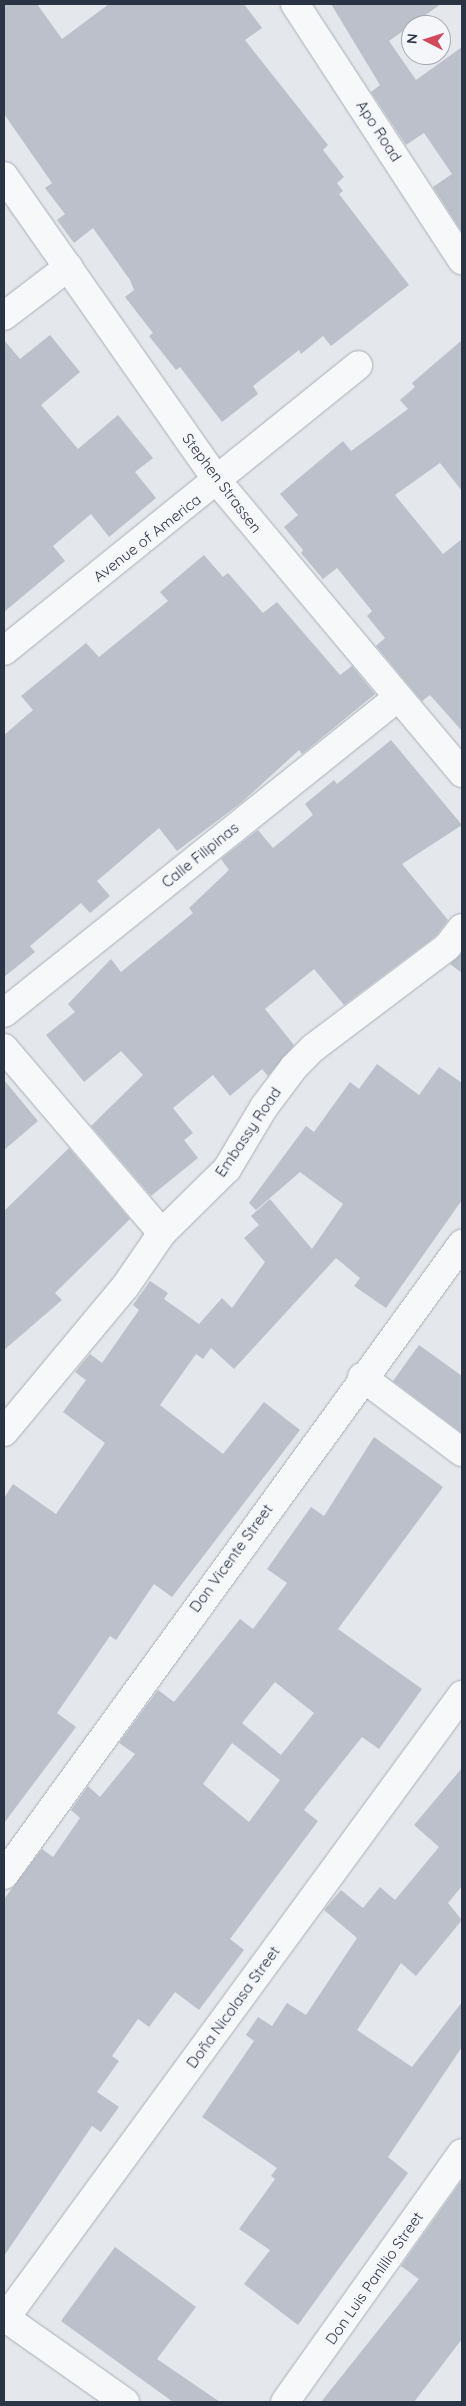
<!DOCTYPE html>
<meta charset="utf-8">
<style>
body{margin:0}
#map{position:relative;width:466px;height:2406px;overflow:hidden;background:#e4e7ec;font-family:Quicksand,sans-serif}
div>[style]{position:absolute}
.building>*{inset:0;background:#bbc0ca}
.roads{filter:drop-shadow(0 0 1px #a9aeb7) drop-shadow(0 0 1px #a9aeb7)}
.minor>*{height:28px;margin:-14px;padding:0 14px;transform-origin:14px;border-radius:14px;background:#f7f8fa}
.tertiary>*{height:28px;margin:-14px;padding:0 14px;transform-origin:14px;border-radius:14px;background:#f7f8fa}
span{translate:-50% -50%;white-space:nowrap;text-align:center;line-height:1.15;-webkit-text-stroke:5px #f4f6f9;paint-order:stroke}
.street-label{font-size:15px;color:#2b3445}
.frame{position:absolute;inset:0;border:5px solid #2b3445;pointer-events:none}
.north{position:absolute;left:401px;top:15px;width:50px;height:50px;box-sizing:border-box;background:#f4f6f9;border:1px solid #a4a8b1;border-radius:50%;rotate:275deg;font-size:14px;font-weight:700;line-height:20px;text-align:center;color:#2b3445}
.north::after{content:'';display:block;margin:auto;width:18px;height:22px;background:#d1495b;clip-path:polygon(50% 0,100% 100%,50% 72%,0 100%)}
</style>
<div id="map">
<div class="building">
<div style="clip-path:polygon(4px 4px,37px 4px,62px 39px,109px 4px,244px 4px,262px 28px,245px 40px,328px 145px,323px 150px,344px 177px,337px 183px,343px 191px,339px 194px,409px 285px,331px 346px,323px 336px,301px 354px,299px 350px,253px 386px,258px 394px,222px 422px,180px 367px,176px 370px,149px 336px,153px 333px,125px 297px,134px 290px,130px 280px,93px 228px,74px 243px,57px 220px,65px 214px,45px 188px,52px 183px,4px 114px)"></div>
<div style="clip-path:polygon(331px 4px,441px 4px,389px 41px,416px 80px,462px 47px,462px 232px,433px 187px,452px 174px,424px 133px,406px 145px,371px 92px,380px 85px)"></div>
<div style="clip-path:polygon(50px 335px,80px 372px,41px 405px,78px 449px,118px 415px,153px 458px,135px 472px,156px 498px,109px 537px,91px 514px,53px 546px,65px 561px,4px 612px,4px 340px,20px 359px)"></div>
<div style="clip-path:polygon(462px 340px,462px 491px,440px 463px,395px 495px,443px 554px,462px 539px,462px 731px,430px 695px,422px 701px,376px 646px,385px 638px,367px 616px,372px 611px,337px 568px,323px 579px,301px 553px,303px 550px,284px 527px,298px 515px,280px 494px,343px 441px,351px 451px,408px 409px,400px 400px,415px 387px,412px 383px)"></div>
<div style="clip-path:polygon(204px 555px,223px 577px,228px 573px,263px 613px,277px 602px,340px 675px,352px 666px,375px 694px,302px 754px,299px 750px,242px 802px,177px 851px,159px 828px,97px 881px,110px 896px,90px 913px,81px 903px,30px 946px,35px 952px,4px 977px,4px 735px,33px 710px,21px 696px,86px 643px,99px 657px,168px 601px,160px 592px)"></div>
<div style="clip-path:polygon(391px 740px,462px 825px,402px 864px,448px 920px,436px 936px,344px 1005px,314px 969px,265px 1009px,294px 1045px,268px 1076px,262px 1069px,230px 1096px,213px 1075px,173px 1108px,193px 1133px,184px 1140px,198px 1158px,151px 1196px,91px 1126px,143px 1075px,121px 1051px,84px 1082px,46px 1035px,75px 1012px,68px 1004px,111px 959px,121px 972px,193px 913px,189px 908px,229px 870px,221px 859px,258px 830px,273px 848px,313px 815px,305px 804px,334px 780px,337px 784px)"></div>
<div style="clip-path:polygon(462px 953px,462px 973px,450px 964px)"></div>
<div style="clip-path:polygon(377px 1064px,419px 1095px,439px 1067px,462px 1083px,462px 1200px,386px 1308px,354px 1286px,360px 1278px,336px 1258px,234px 1369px,211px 1348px,203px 1359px,196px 1354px,160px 1405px,223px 1454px,264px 1402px,300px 1430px,172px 1597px,154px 1584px,116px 1640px,110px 1636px,57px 1713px,76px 1727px,4px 1823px,4px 1498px,13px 1484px,56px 1514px,105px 1443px,63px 1412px,86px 1380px,75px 1372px,90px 1354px,102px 1363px,139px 1310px,133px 1305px,150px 1281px,168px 1293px,164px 1299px,199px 1324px,222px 1298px,232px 1308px,265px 1262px,244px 1238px,259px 1225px,251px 1216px,270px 1199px,312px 1249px,343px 1204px,300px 1172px,256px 1210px,249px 1203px,306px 1126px,314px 1132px,350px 1082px,359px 1089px)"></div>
<div style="clip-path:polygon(4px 1080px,38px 1121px,4px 1150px)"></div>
<div style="clip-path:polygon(69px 1148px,130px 1219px,55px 1293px,62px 1300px,4px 1350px,4px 1211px)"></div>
<div style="clip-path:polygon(419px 1345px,462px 1376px,462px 1433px,393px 1381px)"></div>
<div style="clip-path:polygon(evenodd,374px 1437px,443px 1487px,338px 1629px,422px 1689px,379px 1749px,362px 1737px,304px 1810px,318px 1821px,230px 1939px,244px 1950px,199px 2010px,175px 1992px,149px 2027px,138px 2019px,112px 2056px,119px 2061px,97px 2092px,119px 2107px,101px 2132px,92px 2126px,4px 2256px,4px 1899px,42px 1849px,53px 1857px,80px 1818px,71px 1810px,88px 1786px,100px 1797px,135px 1754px,119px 1743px,158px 1690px,174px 1702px,240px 1619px,253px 1629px,287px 1583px,267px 1569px,311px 1507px,324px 1516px,374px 1437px,275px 1682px,314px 1713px,281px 1755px,242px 1723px,275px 1682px,374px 1437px,232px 1743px,280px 1780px,249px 1822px,203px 1784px,232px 1743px)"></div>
<div style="clip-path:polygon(462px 1768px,462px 1886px,448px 1903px,462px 1920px,416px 1976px,401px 1963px,357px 2030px,412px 2067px,462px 2002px,462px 2047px,388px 2157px,408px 2173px,298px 2325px,244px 2284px,270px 2250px,239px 2229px,275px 2179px,271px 2176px,277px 2168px,202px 2117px,254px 2041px,246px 2035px,258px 2017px,272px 2026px,287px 2003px,306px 2015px,357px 1938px,324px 1910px,341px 1890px,363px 1908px,380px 1887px,395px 1900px,439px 1847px,414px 1825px)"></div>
<div style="clip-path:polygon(462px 2180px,462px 2339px,414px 2402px,321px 2402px,419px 2279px,401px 2266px)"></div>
<div style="clip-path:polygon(115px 2247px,196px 2307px,157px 2359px,220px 2402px,173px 2402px,61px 2321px)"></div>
</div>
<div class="roads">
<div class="minor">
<div style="left:4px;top:176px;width:373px;rotate:55deg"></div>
<div style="left:218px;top:482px;width:380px;rotate:50deg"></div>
<div style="left:4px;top:316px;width:81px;rotate:-37.4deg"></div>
<div style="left:4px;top:651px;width:455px;rotate:-38.9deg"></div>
<div style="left:4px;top:1013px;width:504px;rotate:-38.71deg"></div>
<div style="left:4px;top:1048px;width:243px;rotate:49.5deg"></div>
<div style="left:362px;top:1377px;width:125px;rotate:36.9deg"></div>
<div style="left:4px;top:1432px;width:189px;rotate:-50.2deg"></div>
<div style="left:125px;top:1287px;width:65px;rotate:-55.6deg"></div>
<div style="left:162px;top:1233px;width:91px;rotate:-44.6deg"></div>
<div style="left:227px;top:1169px;width:72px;rotate:-59.2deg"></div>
<div style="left:264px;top:1107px;width:50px;rotate:-53.1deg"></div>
<div style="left:294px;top:1067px;width:27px;rotate:-45deg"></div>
<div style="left:313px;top:1048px;width:168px;rotate:-37deg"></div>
<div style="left:447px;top:947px;width:24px;rotate:-52deg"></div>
<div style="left:4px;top:1875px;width:780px;rotate:-54.03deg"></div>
<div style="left:4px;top:2317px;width:148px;rotate:35.1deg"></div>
<div style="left:4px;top:2320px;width:775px;rotate:-53.77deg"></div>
<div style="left:285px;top:2402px;width:305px;rotate:-54.6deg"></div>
</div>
<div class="tertiary">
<div style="left:295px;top:4px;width:306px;rotate:56.9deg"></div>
</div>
</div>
<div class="street-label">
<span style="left:379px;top:131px;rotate:57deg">Apo Road</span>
<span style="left:222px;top:483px;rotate:53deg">Stephen Strassen</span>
<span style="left:147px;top:538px;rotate:-38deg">Avenue of America</span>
<span style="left:200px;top:855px;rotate:-39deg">Calle Filipinas</span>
<span style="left:248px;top:1132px;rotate:-56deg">Embassy Road</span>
<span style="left:231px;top:1558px;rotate:-54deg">Don Vicente Street</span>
<span style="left:233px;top:2007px;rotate:-54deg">Doña Nicolasa Street</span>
<span style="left:374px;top:2278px;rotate:-55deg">Don Luis Panlilio Street</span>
</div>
<div class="frame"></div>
<div class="north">N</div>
</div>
